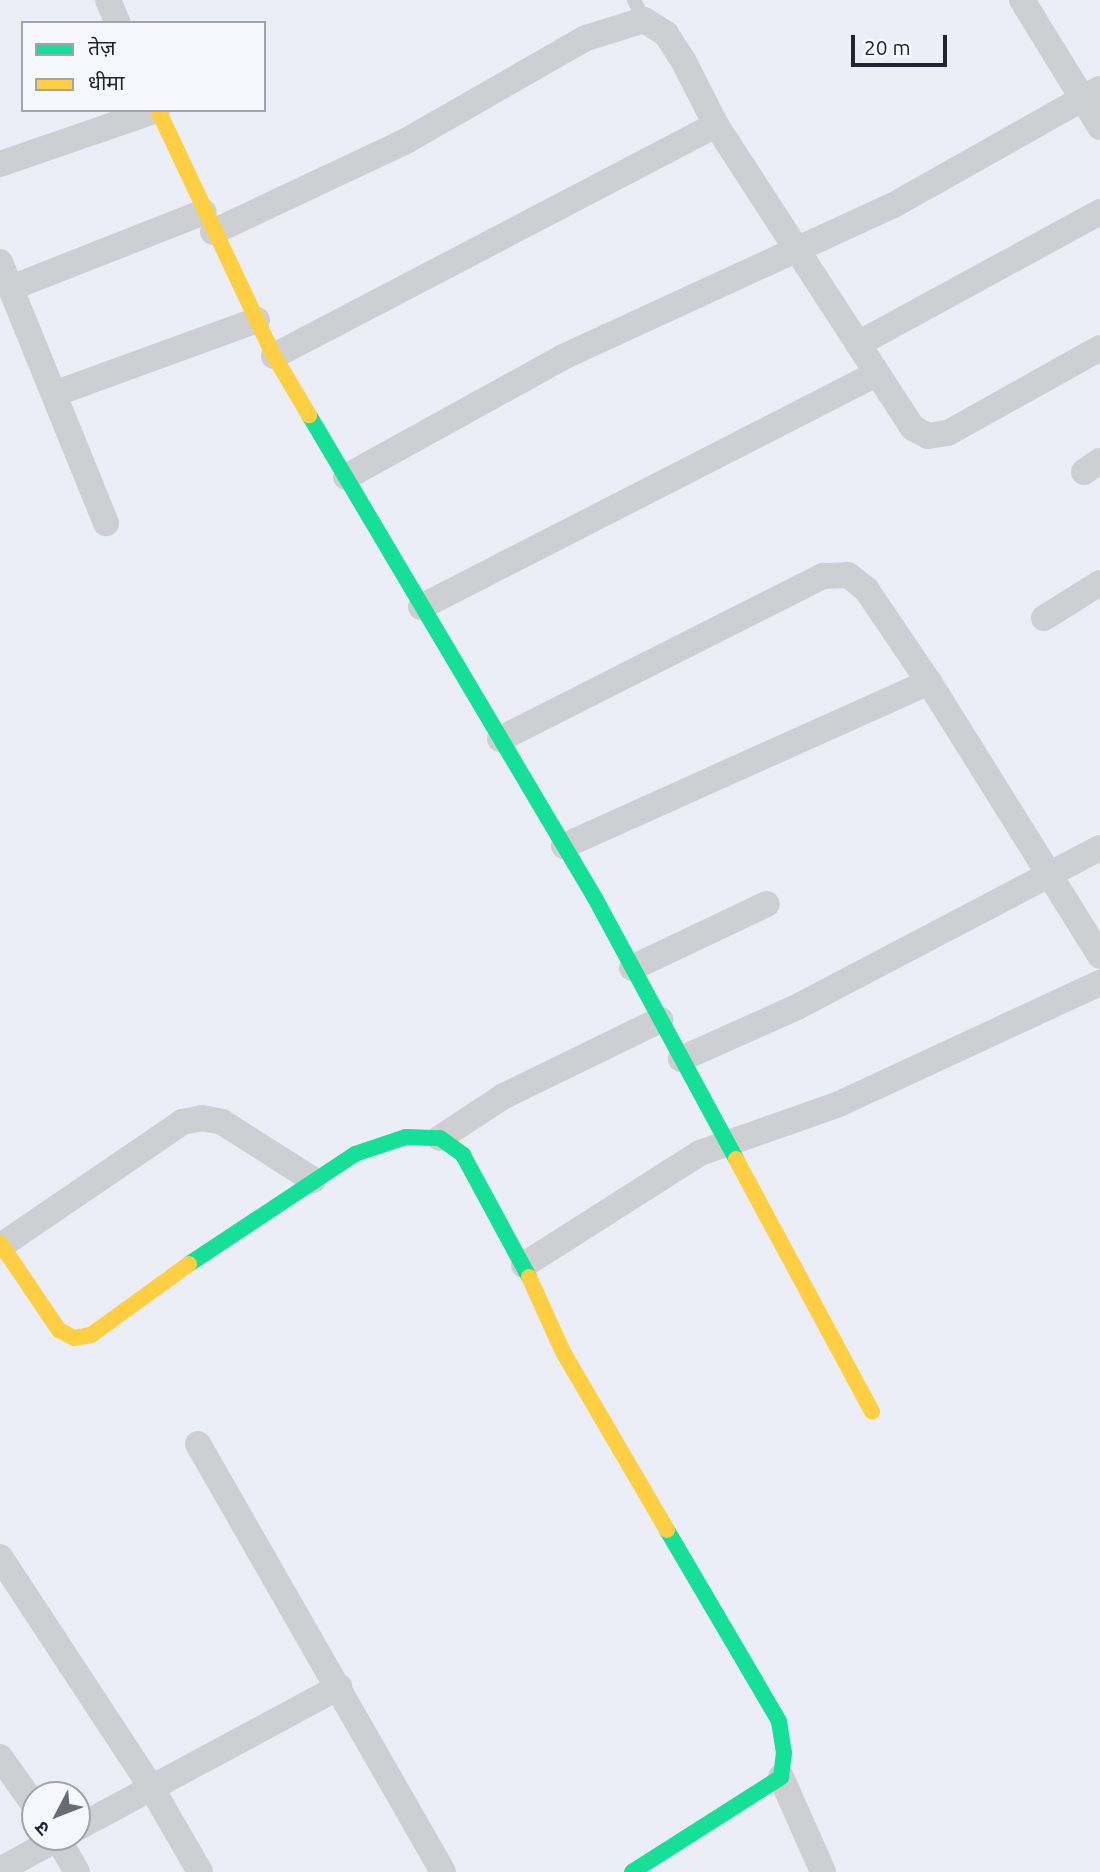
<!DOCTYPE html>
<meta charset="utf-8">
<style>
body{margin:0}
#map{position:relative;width:1100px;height:1872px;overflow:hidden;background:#ebeef7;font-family:Ubuntu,"Noto Sans Devanagari",sans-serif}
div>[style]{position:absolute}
.lane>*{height:14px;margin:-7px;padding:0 7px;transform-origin:7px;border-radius:7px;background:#cecfd3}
.street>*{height:26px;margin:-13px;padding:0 13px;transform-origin:13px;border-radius:13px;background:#cecfd3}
.fast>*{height:16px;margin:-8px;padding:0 8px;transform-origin:8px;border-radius:8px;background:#16e098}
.slow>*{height:16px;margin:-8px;padding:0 8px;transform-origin:8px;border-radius:8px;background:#ffcf43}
span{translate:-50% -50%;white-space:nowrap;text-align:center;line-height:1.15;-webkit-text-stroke:7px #f6f8fe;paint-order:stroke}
.legend{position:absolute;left:21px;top:21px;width:245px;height:91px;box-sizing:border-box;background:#f6f8fe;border:2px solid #a1a4ac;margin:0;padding:9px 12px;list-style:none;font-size:21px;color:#222531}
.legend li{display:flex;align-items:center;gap:14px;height:35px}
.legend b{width:35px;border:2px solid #a1a4ac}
.north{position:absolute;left:21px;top:1781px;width:70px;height:70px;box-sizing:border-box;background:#f6f8fe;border:2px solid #a1a4ac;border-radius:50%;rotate:228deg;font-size:19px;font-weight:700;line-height:28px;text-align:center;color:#222531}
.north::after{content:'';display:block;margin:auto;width:24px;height:32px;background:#686b76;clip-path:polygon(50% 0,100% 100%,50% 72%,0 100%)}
.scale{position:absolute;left:851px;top:35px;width:96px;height:32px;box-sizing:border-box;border:4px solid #222531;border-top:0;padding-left:9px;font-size:21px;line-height:24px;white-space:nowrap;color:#222531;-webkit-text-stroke:5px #f6f8fe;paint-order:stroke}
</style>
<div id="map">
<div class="lane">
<div style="left:634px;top:0;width:22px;rotate:63deg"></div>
</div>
<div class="street">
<div style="left:108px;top:0;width:25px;rotate:67deg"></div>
<div style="left:1022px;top:0;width:149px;rotate:58.4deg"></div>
<div style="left:0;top:164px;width:166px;rotate:-19deg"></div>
<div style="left:213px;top:232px;width:213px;rotate:-25.2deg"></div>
<div style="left:406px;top:141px;width:207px;rotate:-29.8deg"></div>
<div style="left:586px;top:38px;width:61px;rotate:-17.2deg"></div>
<div style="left:644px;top:20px;width:26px;rotate:32deg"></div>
<div style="left:666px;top:34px;width:31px;rotate:57deg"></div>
<div style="left:683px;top:60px;width:73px;rotate:63.1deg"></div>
<div style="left:716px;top:125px;width:361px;rotate:57deg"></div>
<div style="left:913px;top:428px;width:17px;rotate:28deg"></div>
<div style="left:928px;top:436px;width:20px;rotate:-9deg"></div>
<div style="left:948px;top:433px;width:174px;rotate:-29.2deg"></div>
<div style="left:0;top:262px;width:282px;rotate:67.9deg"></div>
<div style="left:11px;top:288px;width:207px;rotate:-21.5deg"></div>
<div style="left:858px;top:344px;width:276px;rotate:-28.6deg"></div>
<div style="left:274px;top:356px;width:499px;rotate:-27.6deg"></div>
<div style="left:54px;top:394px;width:216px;rotate:-20deg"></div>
<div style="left:1084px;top:472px;width:19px;rotate:-35deg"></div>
<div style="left:346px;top:477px;width:248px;rotate:-28.9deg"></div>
<div style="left:563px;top:357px;width:362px;rotate:-24.7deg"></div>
<div style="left:892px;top:206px;width:239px;rotate:-29.4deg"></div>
<div style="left:421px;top:607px;width:511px;rotate:-27.12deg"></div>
<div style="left:1044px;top:618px;width:66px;rotate:-32deg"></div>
<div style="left:500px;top:739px;width:362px;rotate:-26.8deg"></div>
<div style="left:823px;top:576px;width:25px;rotate:-2deg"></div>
<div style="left:848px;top:575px;width:23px;rotate:38deg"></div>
<div style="left:866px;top:589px;width:112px;rotate:55.9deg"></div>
<div style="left:929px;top:682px;width:323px;rotate:58deg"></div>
<div style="left:564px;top:846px;width:400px;rotate:-24.2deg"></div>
<div style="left:632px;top:968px;width:149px;rotate:-25.4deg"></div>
<div style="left:681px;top:1059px;width:127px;rotate:-24.1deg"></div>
<div style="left:797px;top:1007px;width:342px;rotate:-27.7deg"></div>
<div style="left:440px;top:1138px;width:77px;rotate:-33.3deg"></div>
<div style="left:504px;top:1096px;width:174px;rotate:-26deg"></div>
<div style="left:2px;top:1245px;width:218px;rotate:-34.3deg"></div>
<div style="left:182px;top:1122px;width:20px;rotate:-11deg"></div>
<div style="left:202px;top:1118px;width:20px;rotate:11deg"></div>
<div style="left:222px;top:1122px;width:108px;rotate:32.5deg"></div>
<div style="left:524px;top:1265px;width:209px;rotate:-32.5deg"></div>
<div style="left:700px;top:1153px;width:147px;rotate:-19.4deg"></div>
<div style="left:839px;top:1104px;width:288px;rotate:-24.9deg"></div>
<div style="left:198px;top:1444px;width:493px;rotate:60.2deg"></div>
<div style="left:0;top:1557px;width:275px;rotate:56.7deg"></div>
<div style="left:151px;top:1787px;width:98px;rotate:60deg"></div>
<div style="left:0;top:1757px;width:60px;rotate:54.5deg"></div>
<div style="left:781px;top:1777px;width:104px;rotate:66.1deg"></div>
<div style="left:77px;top:1828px;width:298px;rotate:-28.3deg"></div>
<div style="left:57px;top:1837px;width:40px;rotate:60.3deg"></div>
<div style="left:0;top:1870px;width:68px;rotate:-28.8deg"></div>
</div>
<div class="fast">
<div style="left:309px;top:415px;width:561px;rotate:59.37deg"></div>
<div style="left:595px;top:898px;width:297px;rotate:61.6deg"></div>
<div style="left:189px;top:1264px;width:199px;rotate:-33.5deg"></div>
<div style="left:355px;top:1154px;width:54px;rotate:-18.4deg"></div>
<div style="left:406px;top:1137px;width:34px;rotate:2deg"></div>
<div style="left:440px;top:1138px;width:29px;rotate:36deg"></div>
<div style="left:463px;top:1155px;width:139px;rotate:61.6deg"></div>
<div style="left:632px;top:1872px;width:177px;rotate:-32.5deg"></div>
<div style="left:781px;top:1777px;width:24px;rotate:-83deg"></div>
<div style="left:784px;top:1753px;width:32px;rotate:-99deg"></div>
<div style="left:779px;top:1721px;width:221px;rotate:-120.4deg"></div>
</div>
<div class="slow">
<div style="left:158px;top:110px;width:272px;rotate:64.8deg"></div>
<div style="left:274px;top:356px;width:69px;rotate:59.3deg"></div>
<div style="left:736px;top:1159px;width:287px;rotate:61.7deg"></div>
<div style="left:0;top:1243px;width:105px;rotate:55.9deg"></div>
<div style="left:59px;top:1330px;width:17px;rotate:28deg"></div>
<div style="left:74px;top:1338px;width:17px;rotate:-10deg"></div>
<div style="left:91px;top:1335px;width:121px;rotate:-35.9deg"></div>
<div style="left:529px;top:1277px;width:82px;rotate:65.6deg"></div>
<div style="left:563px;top:1352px;width:206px;rotate:59.7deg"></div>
</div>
<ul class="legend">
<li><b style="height:9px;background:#16e098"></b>तेज़</li>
<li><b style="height:9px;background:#ffcf43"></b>धीमा</li>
</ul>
<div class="north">उ</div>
<div class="scale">20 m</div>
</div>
